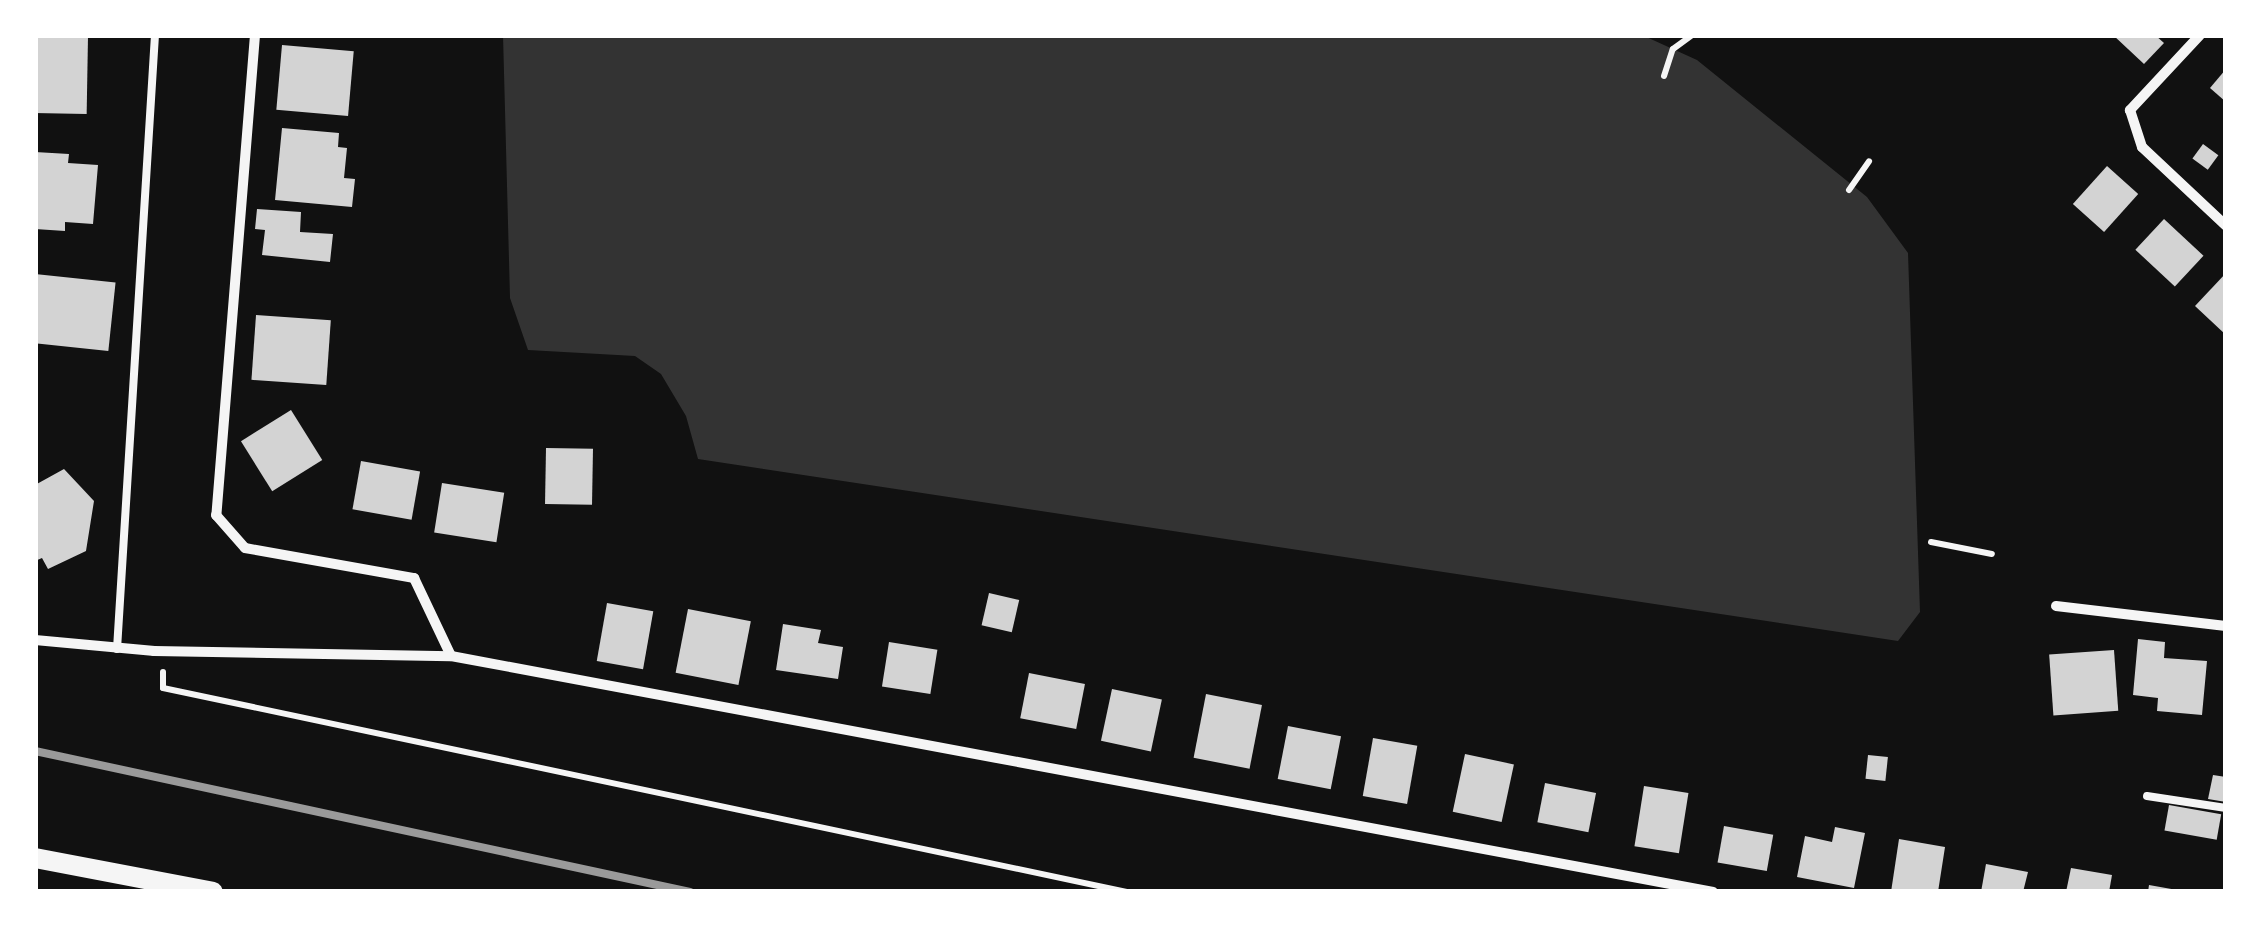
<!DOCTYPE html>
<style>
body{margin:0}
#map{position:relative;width:2261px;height:927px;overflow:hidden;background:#111;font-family:"IBM Plex Serif",serif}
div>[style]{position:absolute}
.water>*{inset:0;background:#333}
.building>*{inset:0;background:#d3d3d3;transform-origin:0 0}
.path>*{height:6px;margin:-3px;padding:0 3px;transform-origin:3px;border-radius:3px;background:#f5f5f5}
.service>*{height:8px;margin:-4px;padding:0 4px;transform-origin:4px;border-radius:4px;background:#f5f5f5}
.minor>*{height:10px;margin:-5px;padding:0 5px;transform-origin:5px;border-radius:5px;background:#f5f5f5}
.secondary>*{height:20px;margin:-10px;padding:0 10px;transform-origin:10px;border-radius:10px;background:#f5f5f5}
.rail>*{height:8px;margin:-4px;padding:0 4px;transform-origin:4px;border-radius:4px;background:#9a9a9a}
span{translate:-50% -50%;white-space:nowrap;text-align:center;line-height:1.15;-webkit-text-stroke:8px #fff;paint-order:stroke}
.frame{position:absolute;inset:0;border:38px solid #fff;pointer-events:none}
</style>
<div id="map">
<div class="water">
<div style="clip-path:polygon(503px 35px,1642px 35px,1697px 60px,1867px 197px,1908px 253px,1920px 612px,1898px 641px,698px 459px,686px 416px,661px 374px,635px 356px,528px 350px,510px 298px)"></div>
</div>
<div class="building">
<div style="clip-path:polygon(2113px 35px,2155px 35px,2164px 43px,2144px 64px)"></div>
<div style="left:35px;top:36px;width:53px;height:77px;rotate:1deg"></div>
<div style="left:282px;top:45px;width:72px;height:65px;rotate:5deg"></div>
<div style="clip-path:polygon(2226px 69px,2226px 102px,2210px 88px)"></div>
<div style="clip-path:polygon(282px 128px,339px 133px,338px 147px,347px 148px,344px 178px,355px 179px,352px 207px,275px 200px)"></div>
<div style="left:2203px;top:144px;width:19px;height:18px;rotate:36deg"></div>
<div style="clip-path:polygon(35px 152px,69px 154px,68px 163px,98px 165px,93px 224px,65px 222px,65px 231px,35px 229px)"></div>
<div style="left:2107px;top:166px;width:42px;height:51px;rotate:42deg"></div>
<div style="clip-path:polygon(257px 209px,301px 212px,300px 232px,333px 234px,330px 262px,262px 255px,265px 230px,255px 229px)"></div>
<div style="left:2164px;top:219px;width:54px;height:42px;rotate:43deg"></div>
<div style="clip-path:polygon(2226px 273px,2226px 335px,2195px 306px)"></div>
<div style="left:35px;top:274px;width:81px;height:69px;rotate:6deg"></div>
<div style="left:256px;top:315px;width:75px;height:65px;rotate:4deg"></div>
<div style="left:291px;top:410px;width:59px;height:59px;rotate:58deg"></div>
<div style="left:546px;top:448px;width:47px;height:56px;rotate:1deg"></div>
<div style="left:361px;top:461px;width:60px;height:49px;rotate:10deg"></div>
<div style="clip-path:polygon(64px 469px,94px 501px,86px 551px,48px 569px,42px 558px,35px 561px,35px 485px)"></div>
<div style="left:442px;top:483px;width:63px;height:50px;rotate:9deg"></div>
<div style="left:989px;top:593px;width:31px;height:33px;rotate:13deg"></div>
<div style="left:607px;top:603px;width:47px;height:59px;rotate:10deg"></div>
<div style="left:688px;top:609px;width:64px;height:65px;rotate:11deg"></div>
<div style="clip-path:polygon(783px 624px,821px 630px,818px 643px,843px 647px,838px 679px,776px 670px)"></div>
<div style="clip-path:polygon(2138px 639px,2165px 642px,2164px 658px,2207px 661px,2202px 715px,2157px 711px,2158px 698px,2133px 695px)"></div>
<div style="left:889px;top:642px;width:49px;height:45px;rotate:9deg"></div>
<div style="left:2114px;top:650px;width:61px;height:65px;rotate:86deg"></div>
<div style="left:1029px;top:673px;width:57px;height:46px;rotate:11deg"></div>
<div style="left:1112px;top:689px;width:51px;height:53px;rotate:12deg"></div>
<div style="left:1206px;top:694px;width:57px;height:65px;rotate:11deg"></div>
<div style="left:1288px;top:726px;width:54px;height:54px;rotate:11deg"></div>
<div style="left:1373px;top:738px;width:45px;height:59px;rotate:10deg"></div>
<div style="left:1465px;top:754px;width:50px;height:59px;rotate:12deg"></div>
<div style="left:1868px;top:755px;width:20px;height:24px;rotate:6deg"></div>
<div style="clip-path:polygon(2213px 775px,2226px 777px,2226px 802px,2208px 799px)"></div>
<div style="left:1545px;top:783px;width:52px;height:40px;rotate:11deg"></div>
<div style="left:1644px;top:786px;width:45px;height:61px;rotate:9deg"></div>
<div style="left:2169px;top:805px;width:53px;height:26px;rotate:10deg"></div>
<div style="left:1724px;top:826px;width:50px;height:37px;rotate:10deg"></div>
<div style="clip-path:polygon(1835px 827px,1865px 833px,1854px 888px,1797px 877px,1805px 836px,1832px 842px)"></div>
<div style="clip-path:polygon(1899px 839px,1945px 847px,1938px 892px,1891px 892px)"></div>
<div style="clip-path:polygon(1986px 864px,2028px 872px,2023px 892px,1981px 892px)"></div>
<div style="clip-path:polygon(2071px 868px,2112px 875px,2109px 892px,2066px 892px)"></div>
<div style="clip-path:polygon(2149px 885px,2177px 890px,2177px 892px,2148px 892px)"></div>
</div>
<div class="path">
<div style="left:1664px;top:76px;width:28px;rotate:-72deg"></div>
<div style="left:1673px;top:49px;width:24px;rotate:-36deg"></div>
<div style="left:1849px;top:190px;width:35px;rotate:-55deg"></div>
<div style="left:1931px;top:542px;width:62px;rotate:11.1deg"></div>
<div style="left:163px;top:672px;width:16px;rotate:90deg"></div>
<div style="left:163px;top:688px;width:985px;rotate:11.95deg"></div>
</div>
<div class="service">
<div style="left:117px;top:649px;width:615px;rotate:-86.46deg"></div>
<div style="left:2147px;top:796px;width:80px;rotate:8.6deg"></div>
</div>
<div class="minor">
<div style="left:255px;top:35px;width:482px;rotate:94.6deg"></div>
<div style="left:216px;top:515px;width:44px;rotate:48.7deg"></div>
<div style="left:245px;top:548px;width:172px;rotate:10.1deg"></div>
<div style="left:414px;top:578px;width:86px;rotate:64.6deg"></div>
<div style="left:2200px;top:35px;width:103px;rotate:133deg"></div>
<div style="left:2130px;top:110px;width:39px;rotate:72deg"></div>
<div style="left:2142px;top:147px;width:115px;rotate:43.2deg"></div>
<div style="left:2056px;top:606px;width:171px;rotate:6.7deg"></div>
<div style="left:35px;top:640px;width:120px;rotate:5.3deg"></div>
<div style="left:154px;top:651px;width:297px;rotate:1deg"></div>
<div style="left:451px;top:656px;width:1284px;rotate:10.59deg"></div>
</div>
<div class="secondary">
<div style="left:35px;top:858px;width:181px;rotate:10.8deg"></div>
</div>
<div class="rail">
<div style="left:35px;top:751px;width:670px;rotate:12.15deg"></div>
</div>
<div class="frame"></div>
</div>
